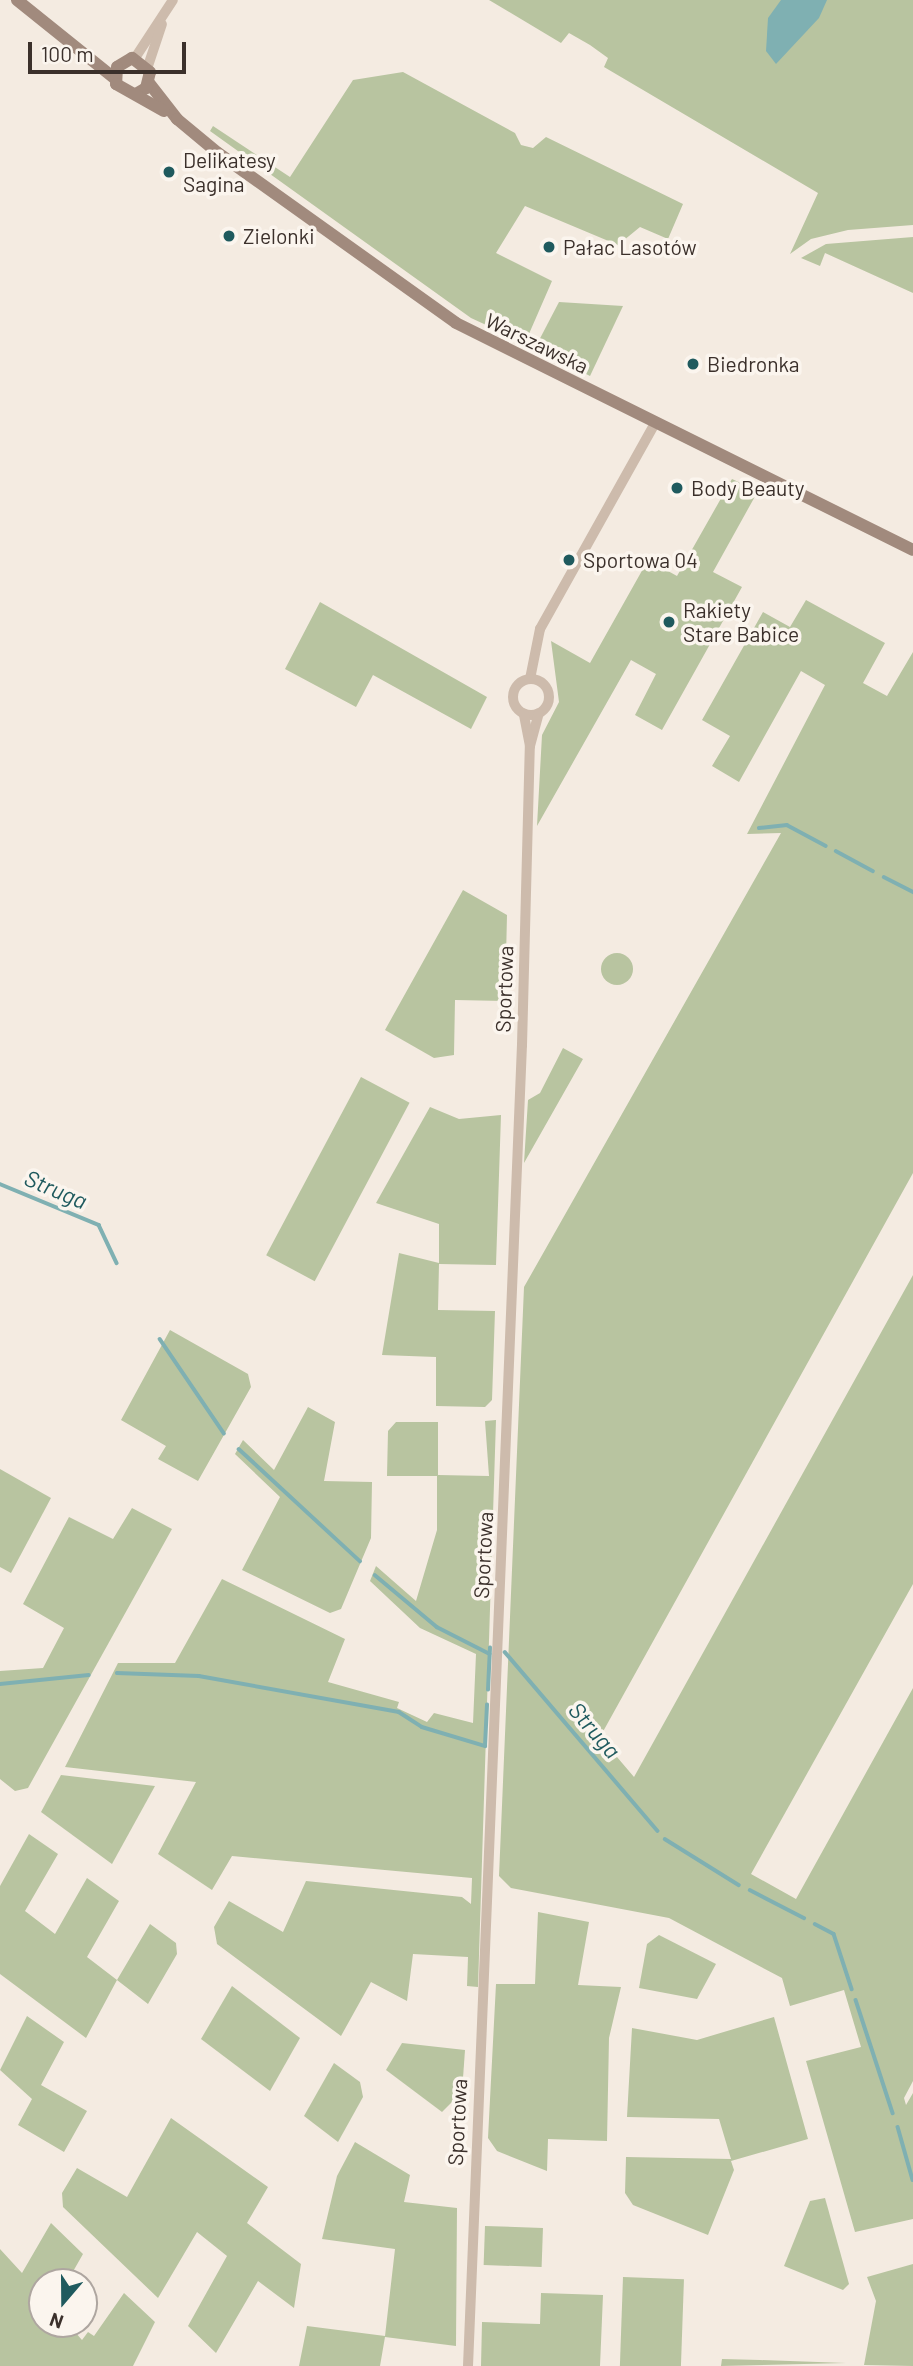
<!DOCTYPE html>
<meta charset="utf-8">
<style>
body{margin:0}
#map{position:relative;width:913px;height:2366px;overflow:hidden;background:#f4ebe1;font-family:Barlow,sans-serif}
div>[style]{position:absolute}
.green>*{inset:0;background:#b8c4a0;transform-origin:0 0}
.round{border-radius:50%}
.water>*{inset:0;background:#7fb0b2}
.stream>*{height:3.5px;margin:-1.75px;padding:0 1.75px;transform-origin:1.75px;border-radius:1.75px;background:#7fb0b2}
.tertiary>*{height:10px;margin:-5px;padding:0 5px;transform-origin:5px;border-radius:5px;background:#cdbbac}
.tertiary>.ring{margin:-5px;padding:0;box-sizing:content-box;background:none;border:10px solid #cdbbac;border-radius:50%}
.secondary>*{height:12px;margin:-6px;padding:0 6px;transform-origin:6px;border-radius:6px;background:#a18a7d}
.dots>*{width:19px;height:19px;translate:-50% -50%;box-sizing:border-box;border:4px solid #fbf5ee;border-radius:50%}
span{translate:-50% -50%;white-space:nowrap;text-align:center;line-height:1.15;-webkit-text-stroke:7px #fbf5ee;paint-order:stroke}
.poi-label{font-size:21px;color:#3b302b}
.left{translate:0 -50%;text-align:left}
.street-label{font-size:21px;color:#3b302b}
.water-label{font-size:23px;color:#1f5a5e;font-style:italic}
.north{position:absolute;left:28px;top:2268px;width:70px;height:70px;box-sizing:border-box;background:#fbf5ee;border:2px solid #aea6a0;border-radius:50%;rotate:200deg;font-size:19px;font-weight:700;line-height:28px;text-align:center;color:#3b302b}
.north::after{content:'';display:block;margin:auto;width:24px;height:32px;background:#1f5a5e;clip-path:polygon(50% 0,100% 100%,50% 72%,0 100%)}
.scale{position:absolute;left:28px;top:42px;width:158px;height:32px;box-sizing:border-box;border:4px solid #3b302b;border-top:0;padding-left:9px;font-size:21px;line-height:24px;white-space:nowrap;color:#3b302b;-webkit-text-stroke:5px #fbf5ee;paint-order:stroke}
</style>
<div id="map">
<div class="green">
<div style="clip-path:polygon(489px 0,913px 0,913px 225px,848px 230px,811px 239px,790px 254px,818px 193px,604px 67px,608px 58px,590px 45px,569px 33px,561px 43px)"></div>
<div style="clip-path:polygon(403px 72px,515px 133px,521px 145px,533px 148px,546px 137px,683px 204px,668px 239px,640px 227px,618px 245px,525px 206px,496px 253px,552px 281px,525px 343px,471px 318px,210px 131px,213px 126px,290px 177px,353px 80px)"></div>
<div style="clip-path:polygon(913px 237px,913px 293px,825px 253px,820px 266px,801px 258px,826px 244px)"></div>
<div style="clip-path:polygon(559px 302px,623px 306px,590px 376px,535px 348px)"></div>
<div style="clip-path:polygon(732px 479px,758px 491px,713px 572px,742px 587px,662px 730px,635px 715px,656px 674px,631px 660px,537px 826px,542px 735px,559px 702px,551px 641px,590px 663px,648px 560px,677px 576px)"></div>
<div style="clip-path:polygon(806px 600px,885px 643px,863px 683px,887px 696px,913px 652px,913px 1173px,600px 1737px,634px 1777px,913px 1275px,913px 1584px,751px 1874px,796px 1899px,913px 1688px,913px 2081px,904px 2098px,906px 2105px,913px 2093px,913px 2219px,855px 2232px,806px 2061px,861px 2047px,844px 1990px,790px 2006px,782px 1978px,669px 1918px,511px 1888px,499px 1876px,524px 1287px,781px 833px,747px 834px,825px 685px,801px 671px,739px 782px,712px 766px,730px 736px,702px 720px,763px 612px,790px 627px)"></div>
<div style="clip-path:polygon(320px 602px,487px 697px,471px 729px,373px 675px,356px 707px,285px 669px)"></div>
<div style="clip-path:polygon(463px 890px,507px 915px,505px 1001px,455px 1000px,454px 1055px,434px 1058px,385px 1030px)"></div>
<div class="round" style="left:601px;top:953px;width:32px;height:32px"></div>
<div style="clip-path:polygon(563px 1048px,583px 1059px,524px 1163px,528px 1100px,540px 1093px)"></div>
<div style="left:361px;top:1077px;width:55px;height:202px;rotate:28deg"></div>
<div style="clip-path:polygon(430px 1107px,459px 1119px,501px 1115px,496px 1265px,439px 1264px,438px 1310px,495px 1311px,492px 1400px,485px 1407px,436px 1406px,436px 1357px,382px 1355px,399px 1253px,439px 1263px,439px 1224px,376px 1203px)"></div>
<div style="clip-path:polygon(170px 1330px,248px 1374px,251px 1387px,198px 1481px,158px 1459px,166px 1446px,121px 1420px)"></div>
<div style="clip-path:polygon(308px 1407px,335px 1422px,324px 1481px,372px 1482px,371px 1538px,341px 1609px,330px 1613px,242px 1570px,280px 1497px,235px 1454px,243px 1440px,274px 1470px)"></div>
<div style="clip-path:polygon(496px 1420px,478px 1987px,467px 1986px,468px 1957px,413px 1954px,407px 2001px,371px 1982px,341px 2036px,217px 1944px,214px 1927px,229px 1901px,283px 1932px,306px 1881px,462px 1897px,471px 1904px,472px 1878px,232px 1856px,212px 1890px,158px 1854px,196px 1782px,65px 1767px,118px 1663px,175px 1663px,222px 1579px,345px 1639px,328px 1682px,399px 1702px,397px 1708px,427px 1722px,434px 1713px,473px 1723px,476px 1654px,420px 1628px,370px 1581px,376px 1566px,416px 1601px,437px 1530px,437px 1476px,387px 1476px,388px 1431px,396px 1422px,438px 1422px,438px 1475px,489px 1476px,485px 1421px)"></div>
<div style="clip-path:polygon(0 1469px,51px 1498px,11px 1573px,0 1567px)"></div>
<div style="clip-path:polygon(132px 1508px,172px 1529px,28px 1788px,15px 1791px,0 1779px,0 1671px,43px 1668px,64px 1628px,23px 1604px,69px 1517px,113px 1539px)"></div>
<div style="clip-path:polygon(61px 1775px,155px 1786px,112px 1864px,41px 1812px)"></div>
<div style="clip-path:polygon(29px 1834px,58px 1854px,25px 1911px,55px 1934px,87px 1878px,119px 1901px,87px 1957px,117px 1980px,150px 1924px,176px 1943px,177px 1954px,148px 2004px,117px 1980px,86px 2038px,0 1974px,0 1886px)"></div>
<div style="clip-path:polygon(538px 1912px,589px 1922px,578px 1985px,621px 1987px,609px 2038px,607px 2141px,548px 2139px,547px 2171px,497px 2151px,488px 2138px,496px 1984px,535px 1984px)"></div>
<div style="clip-path:polygon(659px 1935px,716px 1964px,697px 1999px,639px 1988px,647px 1944px)"></div>
<div style="clip-path:polygon(232px 1986px,300px 2038px,270px 2091px,201px 2039px)"></div>
<div style="clip-path:polygon(27px 2016px,64px 2042px,41px 2085px,87px 2111px,64px 2152px,18px 2125px,32px 2099px,0 2070px)"></div>
<div style="clip-path:polygon(774px 2017px,808px 2139px,731px 2161px,734px 2170px,708px 2235px,633px 2205px,625px 2193px,626px 2157px,731px 2159px,719px 2119px,627px 2117px,632px 2028px,697px 2040px)"></div>
<div style="clip-path:polygon(402px 2043px,465px 2050px,462px 2092px,442px 2112px,386px 2070px)"></div>
<div style="clip-path:polygon(334px 2063px,360px 2082px,363px 2097px,338px 2142px,304px 2116px)"></div>
<div style="clip-path:polygon(171px 2118px,268px 2187px,247px 2223px,301px 2264px,294px 2308px,258px 2281px,216px 2353px,188px 2326px,227px 2256px,197px 2232px,158px 2298px,63px 2207px,62px 2193px,77px 2168px,127px 2197px)"></div>
<div style="clip-path:polygon(355px 2142px,410px 2175px,404px 2202px,457px 2208px,456px 2346px,385px 2337px,380px 2366px,299px 2366px,307px 2326px,385px 2336px,395px 2249px,322px 2239px,337px 2176px)"></div>
<div style="clip-path:polygon(825px 2198px,849px 2284px,843px 2290px,784px 2266px,810px 2201px)"></div>
<div style="clip-path:polygon(51px 2223px,83px 2254px,67px 2282px,42px 2282px,42px 2324px,68px 2324px,82px 2340px,88px 2332px,94px 2336px,124px 2293px,155px 2322px,133px 2366px,0 2366px,0 2249px,22px 2273px)"></div>
<div style="left:485px;top:2226px;width:58px;height:39px;rotate:2deg"></div>
<div style="clip-path:polygon(913px 2264px,913px 2366px,864px 2365px,876px 2301px,867px 2277px)"></div>
<div style="left:623px;top:2277px;width:61px;height:89px;rotate:2deg"></div>
<div style="clip-path:polygon(541px 2293px,603px 2295px,600px 2366px,481px 2366px,482px 2322px,540px 2324px)"></div>
<div style="clip-path:polygon(722px 2359px,760px 2360px,846px 2363px,721px 2366px)"></div>
</div>
<div class="water">
<div style="clip-path:polygon(781px 0,827px 0,819px 18px,776px 64px,766px 51px,768px 18px)"></div>
</div>
<div class="stream">
<div style="left:759px;top:828px;width:28px;rotate:-6deg"></div>
<div style="left:787px;top:825px;width:44px;rotate:28.3deg"></div>
<div style="left:836px;top:851px;width:42px;rotate:28.4deg"></div>
<div style="left:884px;top:877px;width:33px;rotate:27deg"></div>
<div style="left:0;top:1184px;width:107px;rotate:22.5deg"></div>
<div style="left:99px;top:1225px;width:42px;rotate:64.7deg"></div>
<div style="left:160px;top:1339px;width:114px;rotate:55.8deg"></div>
<div style="left:239px;top:1449px;width:165px;rotate:42.8deg"></div>
<div style="left:375px;top:1575px;width:81px;rotate:40deg"></div>
<div style="left:437px;top:1627px;width:59px;rotate:27deg"></div>
<div style="left:505px;top:1652px;width:235px;rotate:49.5deg"></div>
<div style="left:117px;top:1673px;width:82px;rotate:2.1deg"></div>
<div style="left:199px;top:1676px;width:203px;rotate:10.2deg"></div>
<div style="left:399px;top:1712px;width:27px;rotate:33deg"></div>
<div style="left:422px;top:1727px;width:66px;rotate:16.8deg"></div>
<div style="left:485px;top:1746px;width:41px;rotate:-87.2deg"></div>
<div style="left:0;top:1684px;width:89px;rotate:-5.8deg"></div>
<div style="left:488px;top:1690px;width:42px;rotate:-87.3deg"></div>
<div style="left:665px;top:1839px;width:87px;rotate:31.9deg"></div>
<div style="left:750px;top:1890px;width:61px;rotate:27.4deg"></div>
<div style="left:815px;top:1924px;width:21px;rotate:28deg"></div>
<div style="left:834px;top:1934px;width:58px;rotate:71.9deg"></div>
<div style="left:856px;top:2000px;width:119px;rotate:71.9deg"></div>
<div style="left:898px;top:2127px;width:55px;rotate:74.2deg"></div>
</div>
<div class="tertiary">
<div style="left:135px;top:58px;width:69px;rotate:-56.8deg"></div>
<div style="left:148px;top:66px;width:44px;rotate:-71.6deg"></div>
<div style="left:530px;top:679px;width:51px;rotate:-78.7deg"></div>
<div style="left:540px;top:629px;width:236px;rotate:-60.8deg"></div>
<div class="ring" style="left:513px;top:679px;width:26px;height:26px"></div>
<div style="left:530px;top:746px;width:34px;rotate:-75deg"></div>
<div style="left:468px;top:2366px;width:1322px;rotate:-87.66deg"></div>
<div style="left:522px;top:1045px;width:299px;rotate:-88.5deg"></div>
<div style="left:530px;top:746px;width:33px;rotate:-101deg"></div>
</div>
<div class="secondary">
<div style="left:17px;top:0;width:124px;rotate:38.8deg"></div>
<div style="left:149px;top:83px;width:46px;rotate:52.1deg"></div>
<div style="left:177px;top:119px;width:53px;rotate:39.7deg"></div>
<div style="left:218px;top:153px;width:292px;rotate:35.5deg"></div>
<div style="left:456px;top:323px;width:510px;rotate:26.41deg"></div>
<div style="left:136px;top:94px;width:12px;rotate:-31deg"></div>
<div style="left:146px;top:88px;width:16px;rotate:-76deg"></div>
<div style="left:150px;top:72px;width:23px;rotate:-142deg"></div>
<div style="left:132px;top:58px;width:17px;rotate:149deg"></div>
<div style="left:117px;top:67px;width:17px;rotate:93deg"></div>
<div style="left:116px;top:84px;width:55px;rotate:29.4deg"></div>
</div>
<div class="dots">
<div style="left:169px;top:172px;background:#1f5a5e"></div>
<div style="left:229px;top:236px;background:#1f5a5e"></div>
<div style="left:549px;top:247px;background:#1f5a5e"></div>
<div style="left:693px;top:364px;background:#1f5a5e"></div>
<div style="left:677px;top:488px;background:#1f5a5e"></div>
<div style="left:569px;top:560px;background:#1f5a5e"></div>
<div style="left:669px;top:622px;background:#1f5a5e"></div>
</div>
<div class="poi-label">
<span class="left" style="left:183px;top:172px">Delikatesy<br>Sagina</span>
<span class="left" style="left:243px;top:236px">Zielonki</span>
<span class="left" style="left:563px;top:247px">Pałac Lasotów</span>
<span class="left" style="left:707px;top:364px">Biedronka</span>
<span class="left" style="left:691px;top:488px">Body Beauty</span>
<span class="left" style="left:583px;top:560px">Sportowa 04</span>
<span class="left" style="left:683px;top:622px">Rakiety<br>Stare Babice</span>
</div>
<div class="street-label">
<span style="left:537px;top:343px;rotate:26deg">Warszawska</span>
<span style="left:504px;top:989px;rotate:-88deg">Sportowa</span>
<span style="left:483px;top:1555px;rotate:-87deg">Sportowa</span>
<span style="left:457px;top:2122px;rotate:-87deg">Sportowa</span>
</div>
<div class="water-label">
<span style="left:56px;top:1189px;rotate:23deg">Struga</span>
<span style="left:595px;top:1730px;rotate:49deg">Struga</span>
</div>
<div class="north">N</div>
<div class="scale">100 m</div>
</div>
